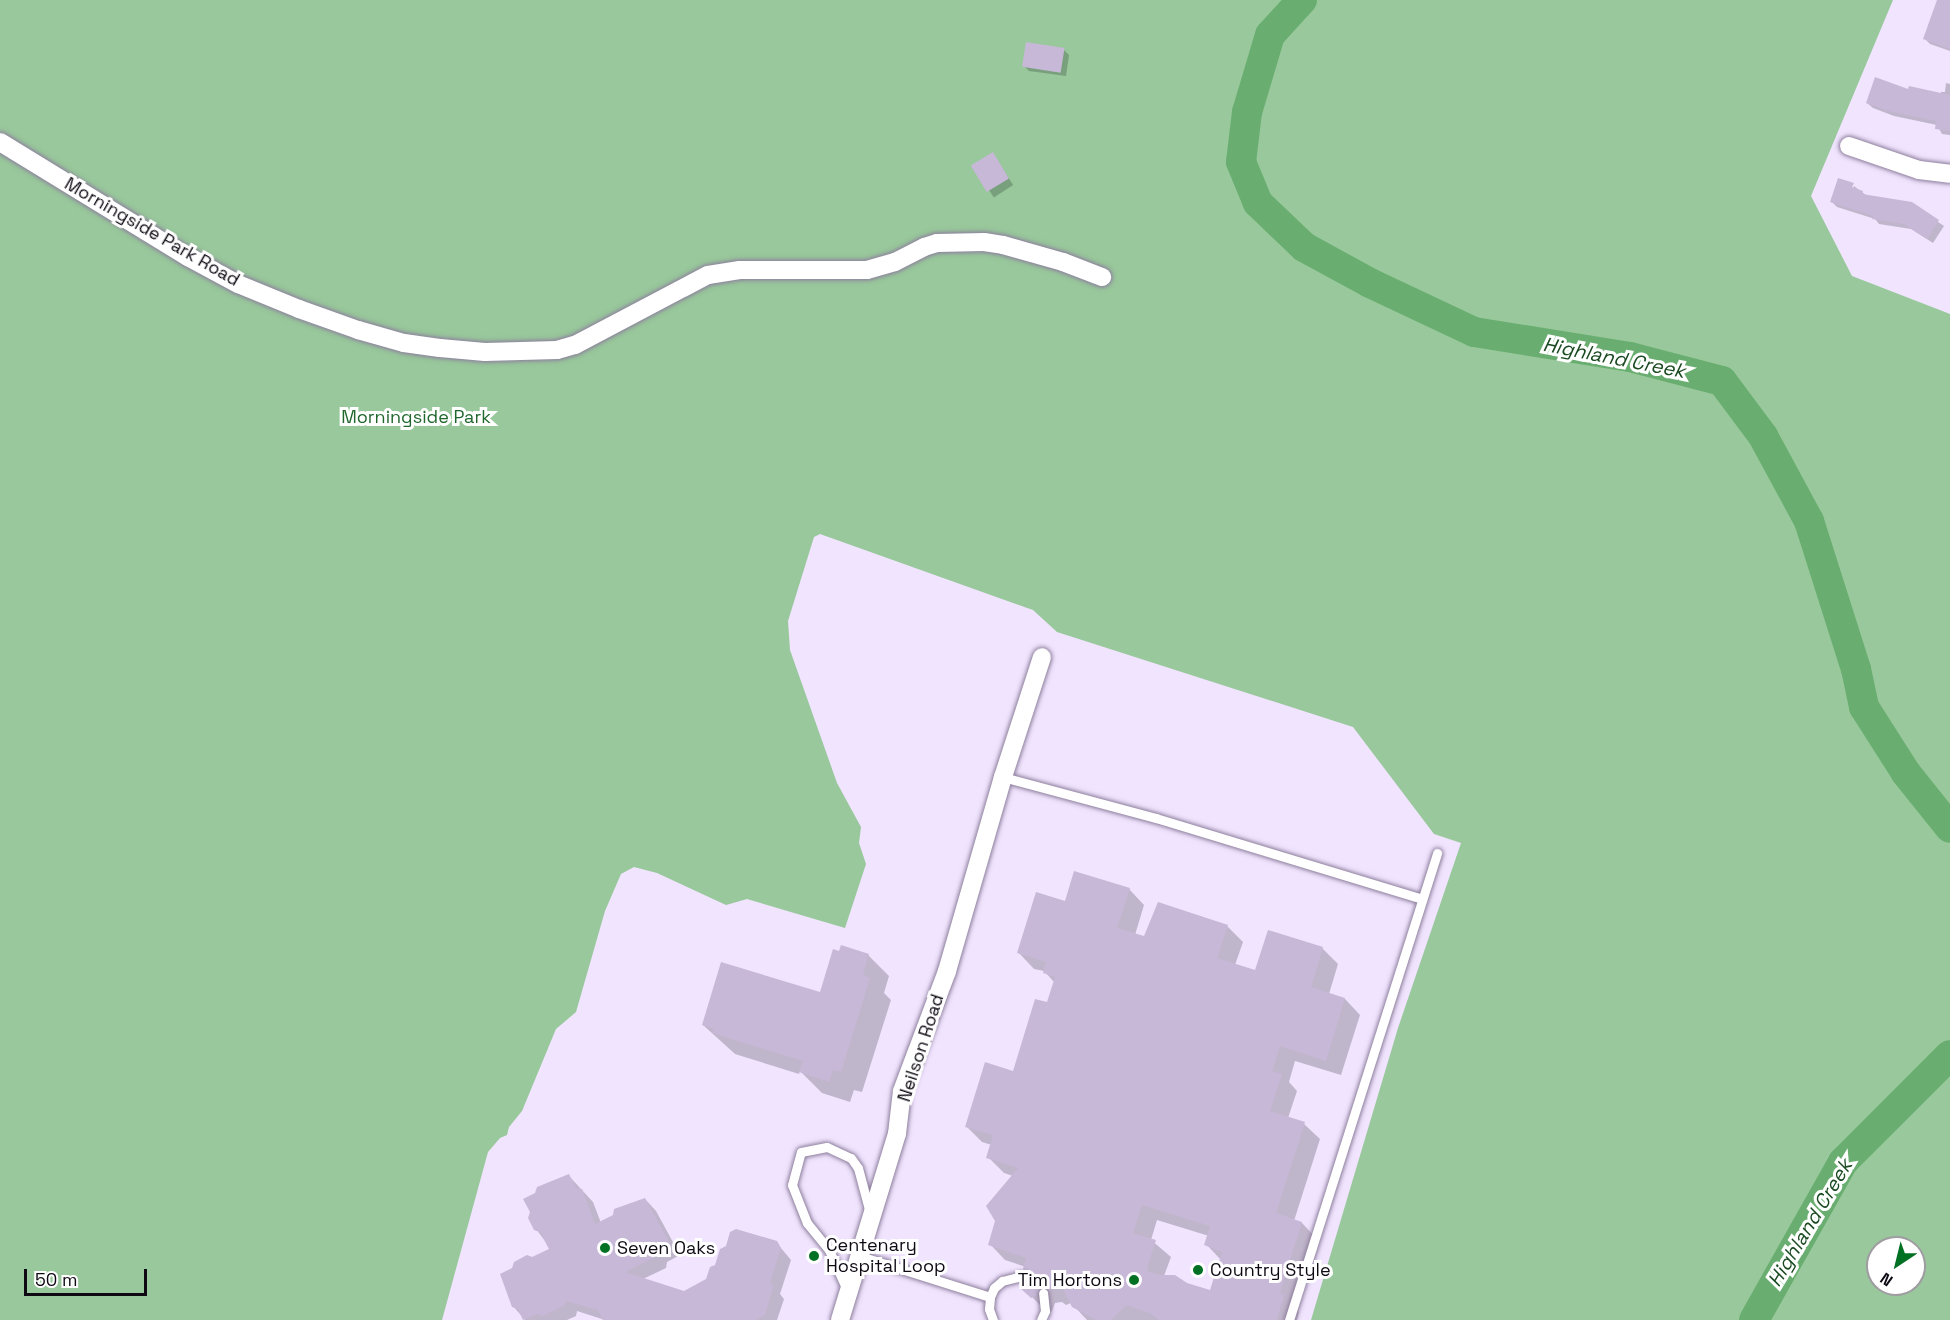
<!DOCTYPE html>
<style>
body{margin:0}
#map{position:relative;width:1950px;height:1320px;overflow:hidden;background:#f0e4fe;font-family:"Space Grotesk",sans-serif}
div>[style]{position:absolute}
.green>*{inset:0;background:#98c89b}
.shadow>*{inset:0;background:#0003;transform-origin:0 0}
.river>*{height:30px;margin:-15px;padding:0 15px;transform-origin:15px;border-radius:15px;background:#69ae70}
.building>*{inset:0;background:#c7b8d8;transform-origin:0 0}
.roads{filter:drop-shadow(0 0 2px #8d7f9d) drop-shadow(0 0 2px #8d7f9d)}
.lane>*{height:9px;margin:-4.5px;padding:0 4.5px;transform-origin:4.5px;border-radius:4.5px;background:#fff}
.street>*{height:18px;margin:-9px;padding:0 9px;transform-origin:9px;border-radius:9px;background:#fff}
.dots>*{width:16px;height:16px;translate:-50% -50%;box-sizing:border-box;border:3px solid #fff;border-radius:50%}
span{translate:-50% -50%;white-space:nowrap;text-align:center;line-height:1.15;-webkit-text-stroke:6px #fff;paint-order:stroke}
.street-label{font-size:18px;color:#0e0913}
.park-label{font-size:18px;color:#20672d}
.poi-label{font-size:18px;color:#0e0913}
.left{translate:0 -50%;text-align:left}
.right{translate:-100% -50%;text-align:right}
.water-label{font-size:20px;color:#1a4a21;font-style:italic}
.north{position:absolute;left:1866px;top:1236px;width:60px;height:60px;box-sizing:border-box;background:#fff;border:2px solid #9f9da1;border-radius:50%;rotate:215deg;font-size:16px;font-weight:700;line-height:24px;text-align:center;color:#0e0913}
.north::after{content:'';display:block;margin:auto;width:21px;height:27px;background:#007023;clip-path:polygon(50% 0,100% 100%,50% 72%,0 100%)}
.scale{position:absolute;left:24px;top:1269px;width:123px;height:27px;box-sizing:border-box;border:3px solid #0e0913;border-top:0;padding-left:8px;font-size:18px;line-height:21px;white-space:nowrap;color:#0e0913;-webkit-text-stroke:4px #fff;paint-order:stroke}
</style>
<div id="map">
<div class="green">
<div style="clip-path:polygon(evenodd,0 0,1893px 0,1811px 196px,1852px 276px,1950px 314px,1950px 1320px,1311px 1320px,1398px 1028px,1461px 843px,1434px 834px,1353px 727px,1057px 632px,1033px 610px,820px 534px,814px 537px,788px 621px,790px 650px,837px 783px,861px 827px,859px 843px,866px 864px,845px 928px,747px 899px,726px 905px,657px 873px,634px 867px,621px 874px,605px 911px,576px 1012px,556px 1029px,522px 1111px,509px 1127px,507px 1135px,500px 1138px,488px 1152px,442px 1320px,0 1320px,0 0,1878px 1248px,1914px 1248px,1914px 1284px,1878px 1284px,1878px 1248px)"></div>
</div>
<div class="shadow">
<div style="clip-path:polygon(1938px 0,1950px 0,1950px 51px,1930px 44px,1925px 39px)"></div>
<div style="clip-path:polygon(1064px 50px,1069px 55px,1066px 76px,1029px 71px,1024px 66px)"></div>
<div style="clip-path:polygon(1946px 83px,1950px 84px,1950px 135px,1942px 134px,1937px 125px,1894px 116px,1873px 108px,1867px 103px,1909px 91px,1941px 94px,1941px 92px,1945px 92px)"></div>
<div style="left:993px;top:154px;width:37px;height:23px;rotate:57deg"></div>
<div style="clip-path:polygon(1839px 180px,1854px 185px,1851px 185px,1848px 194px,1851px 195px,1854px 186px,1867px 196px,1911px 204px,1944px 226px,1933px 243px,1911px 229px,1879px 224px,1875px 219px,1837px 207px,1832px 202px)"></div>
<div style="clip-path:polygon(evenodd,1129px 889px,1144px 905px,1135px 935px,1145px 938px,1227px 926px,1243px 942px,1235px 965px,1256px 972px,1322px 948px,1338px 964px,1329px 994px,1345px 999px,1360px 1015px,1341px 1075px,1295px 1061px,1289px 1082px,1297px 1091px,1288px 1118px,1304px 1124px,1320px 1139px,1294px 1221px,1302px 1223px,1317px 1239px,1295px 1308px,1299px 1312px,1297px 1320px,1087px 1320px,1071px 1303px,1066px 1305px,1062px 1302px,1055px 1303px,1052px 1311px,1048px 1313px,1022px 1287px,1030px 1277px,1026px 1267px,1005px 1260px,990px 1244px,1013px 1176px,1004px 1173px,988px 1157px,992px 1145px,982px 1142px,966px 1126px,1014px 1073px,1048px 1004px,1055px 983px,1044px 971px,1034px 969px,1019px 953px,1066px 903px,1129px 889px,1157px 1220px,1209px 1236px,1206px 1244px,1221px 1260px,1211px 1292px,1164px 1276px,1171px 1257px,1151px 1240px,1157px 1220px)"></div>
<div style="clip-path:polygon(868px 955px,889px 976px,884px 993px,891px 1000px,862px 1092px,854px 1090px,850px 1102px,822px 1093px,800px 1071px,799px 1074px,735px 1054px,703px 1025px,821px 994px)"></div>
<div style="clip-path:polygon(569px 1176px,593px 1202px,601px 1223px,645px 1199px,656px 1211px,680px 1255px,667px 1262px,666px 1268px,643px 1279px,684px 1292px,776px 1242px,791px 1260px,780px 1294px,784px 1299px,777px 1320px,605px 1320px,577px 1311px,576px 1316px,567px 1320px,525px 1320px,513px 1306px,532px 1259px,551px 1249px,536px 1229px,538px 1188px)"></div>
</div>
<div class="river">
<div style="left:1302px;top:0;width:47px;rotate:132.4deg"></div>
<div style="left:1270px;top:35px;width:80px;rotate:106.6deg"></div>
<div style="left:1247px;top:112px;width:50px;rotate:96.8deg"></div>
<div style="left:1241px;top:162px;width:44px;rotate:67.5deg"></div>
<div style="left:1258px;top:203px;width:64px;rotate:43.7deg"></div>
<div style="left:1304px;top:247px;width:75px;rotate:28.6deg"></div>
<div style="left:1370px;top:283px;width:115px;rotate:25.2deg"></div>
<div style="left:1474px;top:332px;width:158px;rotate:9.1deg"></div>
<div style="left:1630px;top:357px;width:95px;rotate:14.6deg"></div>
<div style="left:1722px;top:381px;width:69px;rotate:53.3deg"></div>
<div style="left:1763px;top:436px;width:97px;rotate:61.6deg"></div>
<div style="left:1809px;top:521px;width:155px;rotate:72.4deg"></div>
<div style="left:1856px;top:669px;width:39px;rotate:78deg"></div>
<div style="left:1864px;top:707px;width:78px;rotate:57.5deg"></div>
<div style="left:1906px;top:773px;width:70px;rotate:51.3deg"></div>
<div style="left:1754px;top:1320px;width:181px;rotate:-60.6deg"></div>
<div style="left:1843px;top:1162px;width:151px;rotate:-45deg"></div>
</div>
<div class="building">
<div style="clip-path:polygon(1937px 0,1950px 0,1950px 49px,1923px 39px)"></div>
<div style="left:1026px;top:42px;width:39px;height:25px;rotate:9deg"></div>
<div style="clip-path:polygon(1875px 77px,1908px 89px,1909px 86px,1950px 95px,1950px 131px,1935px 129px,1936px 121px,1888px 111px,1866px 103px)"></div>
<div style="left:993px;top:152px;width:31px;height:26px;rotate:59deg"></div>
<div style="clip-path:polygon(1838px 178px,1854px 183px,1852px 187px,1863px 191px,1862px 194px,1912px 202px,1939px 220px,1927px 239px,1904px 224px,1872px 219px,1873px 216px,1830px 202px)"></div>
<div style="clip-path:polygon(evenodd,1074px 871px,1130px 888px,1117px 928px,1144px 936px,1158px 902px,1228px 925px,1217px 958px,1255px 970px,1268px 930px,1323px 947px,1311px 987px,1345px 998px,1326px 1061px,1280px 1046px,1272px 1071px,1282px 1074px,1270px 1111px,1305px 1122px,1276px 1213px,1302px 1222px,1280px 1293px,1284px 1295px,1277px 1320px,1159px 1320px,1150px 1313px,1126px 1305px,1111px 1320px,1096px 1320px,1072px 1307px,1061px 1285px,1049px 1290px,1045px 1287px,1040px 1287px,1036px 1296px,1031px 1298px,1019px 1287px,1029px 1277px,1023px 1269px,1026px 1258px,988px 1245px,995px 1221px,986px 1206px,1018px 1168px,986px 1158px,993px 1135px,965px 1127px,985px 1062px,1013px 1071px,1035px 999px,1047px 1002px,1055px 977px,1043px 973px,1046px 962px,1017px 953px,1036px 892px,1065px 901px,1074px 871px,1142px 1205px,1210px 1226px,1204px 1245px,1222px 1252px,1210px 1290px,1187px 1283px,1175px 1275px,1160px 1275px,1146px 1271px,1156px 1240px,1133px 1233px,1142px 1205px)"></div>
<div style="clip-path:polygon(841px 945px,869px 954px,863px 975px,870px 978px,841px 1072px,833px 1070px,829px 1082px,799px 1072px,803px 1061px,712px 1033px,714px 1029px,702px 1025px,721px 962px,820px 992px,833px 949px,839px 951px)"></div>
<div style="clip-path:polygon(569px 1174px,576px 1188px,582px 1189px,595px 1224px,613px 1215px,614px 1209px,645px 1198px,670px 1244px,657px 1251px,655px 1257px,625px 1272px,684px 1291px,706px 1279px,710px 1267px,715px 1265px,720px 1249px,726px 1246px,730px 1232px,736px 1229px,777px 1241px,781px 1248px,770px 1282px,773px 1287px,765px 1315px,756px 1320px,603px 1320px,598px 1310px,566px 1301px,565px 1305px,543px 1316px,537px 1314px,523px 1320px,518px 1309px,512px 1307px,500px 1274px,512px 1268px,514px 1262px,527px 1255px,532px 1257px,549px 1249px,540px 1232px,534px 1230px,528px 1218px,530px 1212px,523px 1199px,535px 1193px,537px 1187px)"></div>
</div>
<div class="roads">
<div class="lane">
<div style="left:1003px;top:777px;width:158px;rotate:15deg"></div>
<div style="left:1156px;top:818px;width:278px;rotate:16.9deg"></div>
<div style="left:860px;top:1256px;width:136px;rotate:17.5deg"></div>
<div style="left:847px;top:1290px;width:44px;rotate:-114.2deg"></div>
<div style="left:829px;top:1250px;width:35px;rotate:-129deg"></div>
<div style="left:807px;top:1223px;width:41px;rotate:-111.5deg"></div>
<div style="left:792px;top:1185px;width:34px;rotate:-75deg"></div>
<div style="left:801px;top:1152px;width:26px;rotate:-11deg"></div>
<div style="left:827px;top:1147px;width:26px;rotate:25deg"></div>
<div style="left:851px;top:1158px;width:12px;rotate:55deg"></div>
<div style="left:858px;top:1168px;width:47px;rotate:75.1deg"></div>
<div style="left:993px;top:1320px;width:12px;rotate:-110deg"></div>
<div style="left:989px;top:1309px;width:12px;rotate:-85deg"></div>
<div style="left:990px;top:1297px;width:10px;rotate:-66deg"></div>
<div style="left:994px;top:1288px;width:11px;rotate:-41deg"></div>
<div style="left:1002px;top:1281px;width:21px;rotate:-14deg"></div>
<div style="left:1041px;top:1320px;width:10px;rotate:-66deg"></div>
<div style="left:1045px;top:1311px;width:18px;rotate:-96deg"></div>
<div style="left:1289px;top:1320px;width:490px;rotate:-72.4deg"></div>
</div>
<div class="street">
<div style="left:0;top:142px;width:220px;rotate:31.5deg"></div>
<div style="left:188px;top:257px;width:57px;rotate:28.4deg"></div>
<div style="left:238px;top:284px;width:66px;rotate:22.3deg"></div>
<div style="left:299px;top:309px;width:63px;rotate:19.6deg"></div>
<div style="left:358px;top:330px;width:48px;rotate:15.8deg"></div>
<div style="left:404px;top:343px;width:36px;rotate:8deg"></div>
<div style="left:440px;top:348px;width:45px;rotate:5.1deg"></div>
<div style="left:485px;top:352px;width:72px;rotate:-1.6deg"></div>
<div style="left:557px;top:350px;width:19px;rotate:-16deg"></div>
<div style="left:575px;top:345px;width:150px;rotate:-27.8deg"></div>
<div style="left:708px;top:275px;width:32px;rotate:-9deg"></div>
<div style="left:740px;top:270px;width:127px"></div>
<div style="left:867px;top:270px;width:29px;rotate:-16deg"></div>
<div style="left:895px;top:262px;width:33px;rotate:-27deg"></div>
<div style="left:924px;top:247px;width:14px;rotate:-17deg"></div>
<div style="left:937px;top:243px;width:47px;rotate:-1.2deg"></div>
<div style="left:984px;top:242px;width:19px;rotate:9deg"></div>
<div style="left:1003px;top:245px;width:62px;rotate:15.8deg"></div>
<div style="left:1063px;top:262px;width:42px;rotate:21deg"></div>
<div style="left:1849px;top:146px;width:74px;rotate:18.9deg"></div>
<div style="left:1919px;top:170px;width:31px;rotate:7deg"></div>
<div style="left:840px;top:1320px;width:195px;rotate:-73deg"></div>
<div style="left:897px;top:1134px;width:43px;rotate:-83.4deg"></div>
<div style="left:902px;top:1091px;width:128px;rotate:-69.4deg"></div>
<div style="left:947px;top:971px;width:202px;rotate:-73.9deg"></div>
<div style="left:1003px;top:777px;width:126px;rotate:-72deg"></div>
</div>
</div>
<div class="dots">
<div style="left:605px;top:1248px;background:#007023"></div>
<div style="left:814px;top:1256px;background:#007023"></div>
<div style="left:1198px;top:1270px;background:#007023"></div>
<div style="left:1134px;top:1280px;background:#007023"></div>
</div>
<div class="street-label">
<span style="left:152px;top:232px;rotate:30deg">Morningside Park Road</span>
<span style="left:921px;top:1048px;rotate:-72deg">Neilson Road</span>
</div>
<div class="park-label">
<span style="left:416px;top:417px">Morningside Park</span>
</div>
<div class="poi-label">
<span class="left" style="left:826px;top:1256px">Centenary<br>Hospital Loop</span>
<span class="left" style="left:617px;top:1248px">Seven Oaks</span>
<span class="left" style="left:1210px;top:1270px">Country Style</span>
<span class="right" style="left:1122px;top:1280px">Tim Hortons</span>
</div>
<div class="water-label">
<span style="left:1614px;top:358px;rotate:11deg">Highland Creek</span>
<span style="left:1810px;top:1223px;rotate:-59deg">Highland Creek</span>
</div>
<div class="north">N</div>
<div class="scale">50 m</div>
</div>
